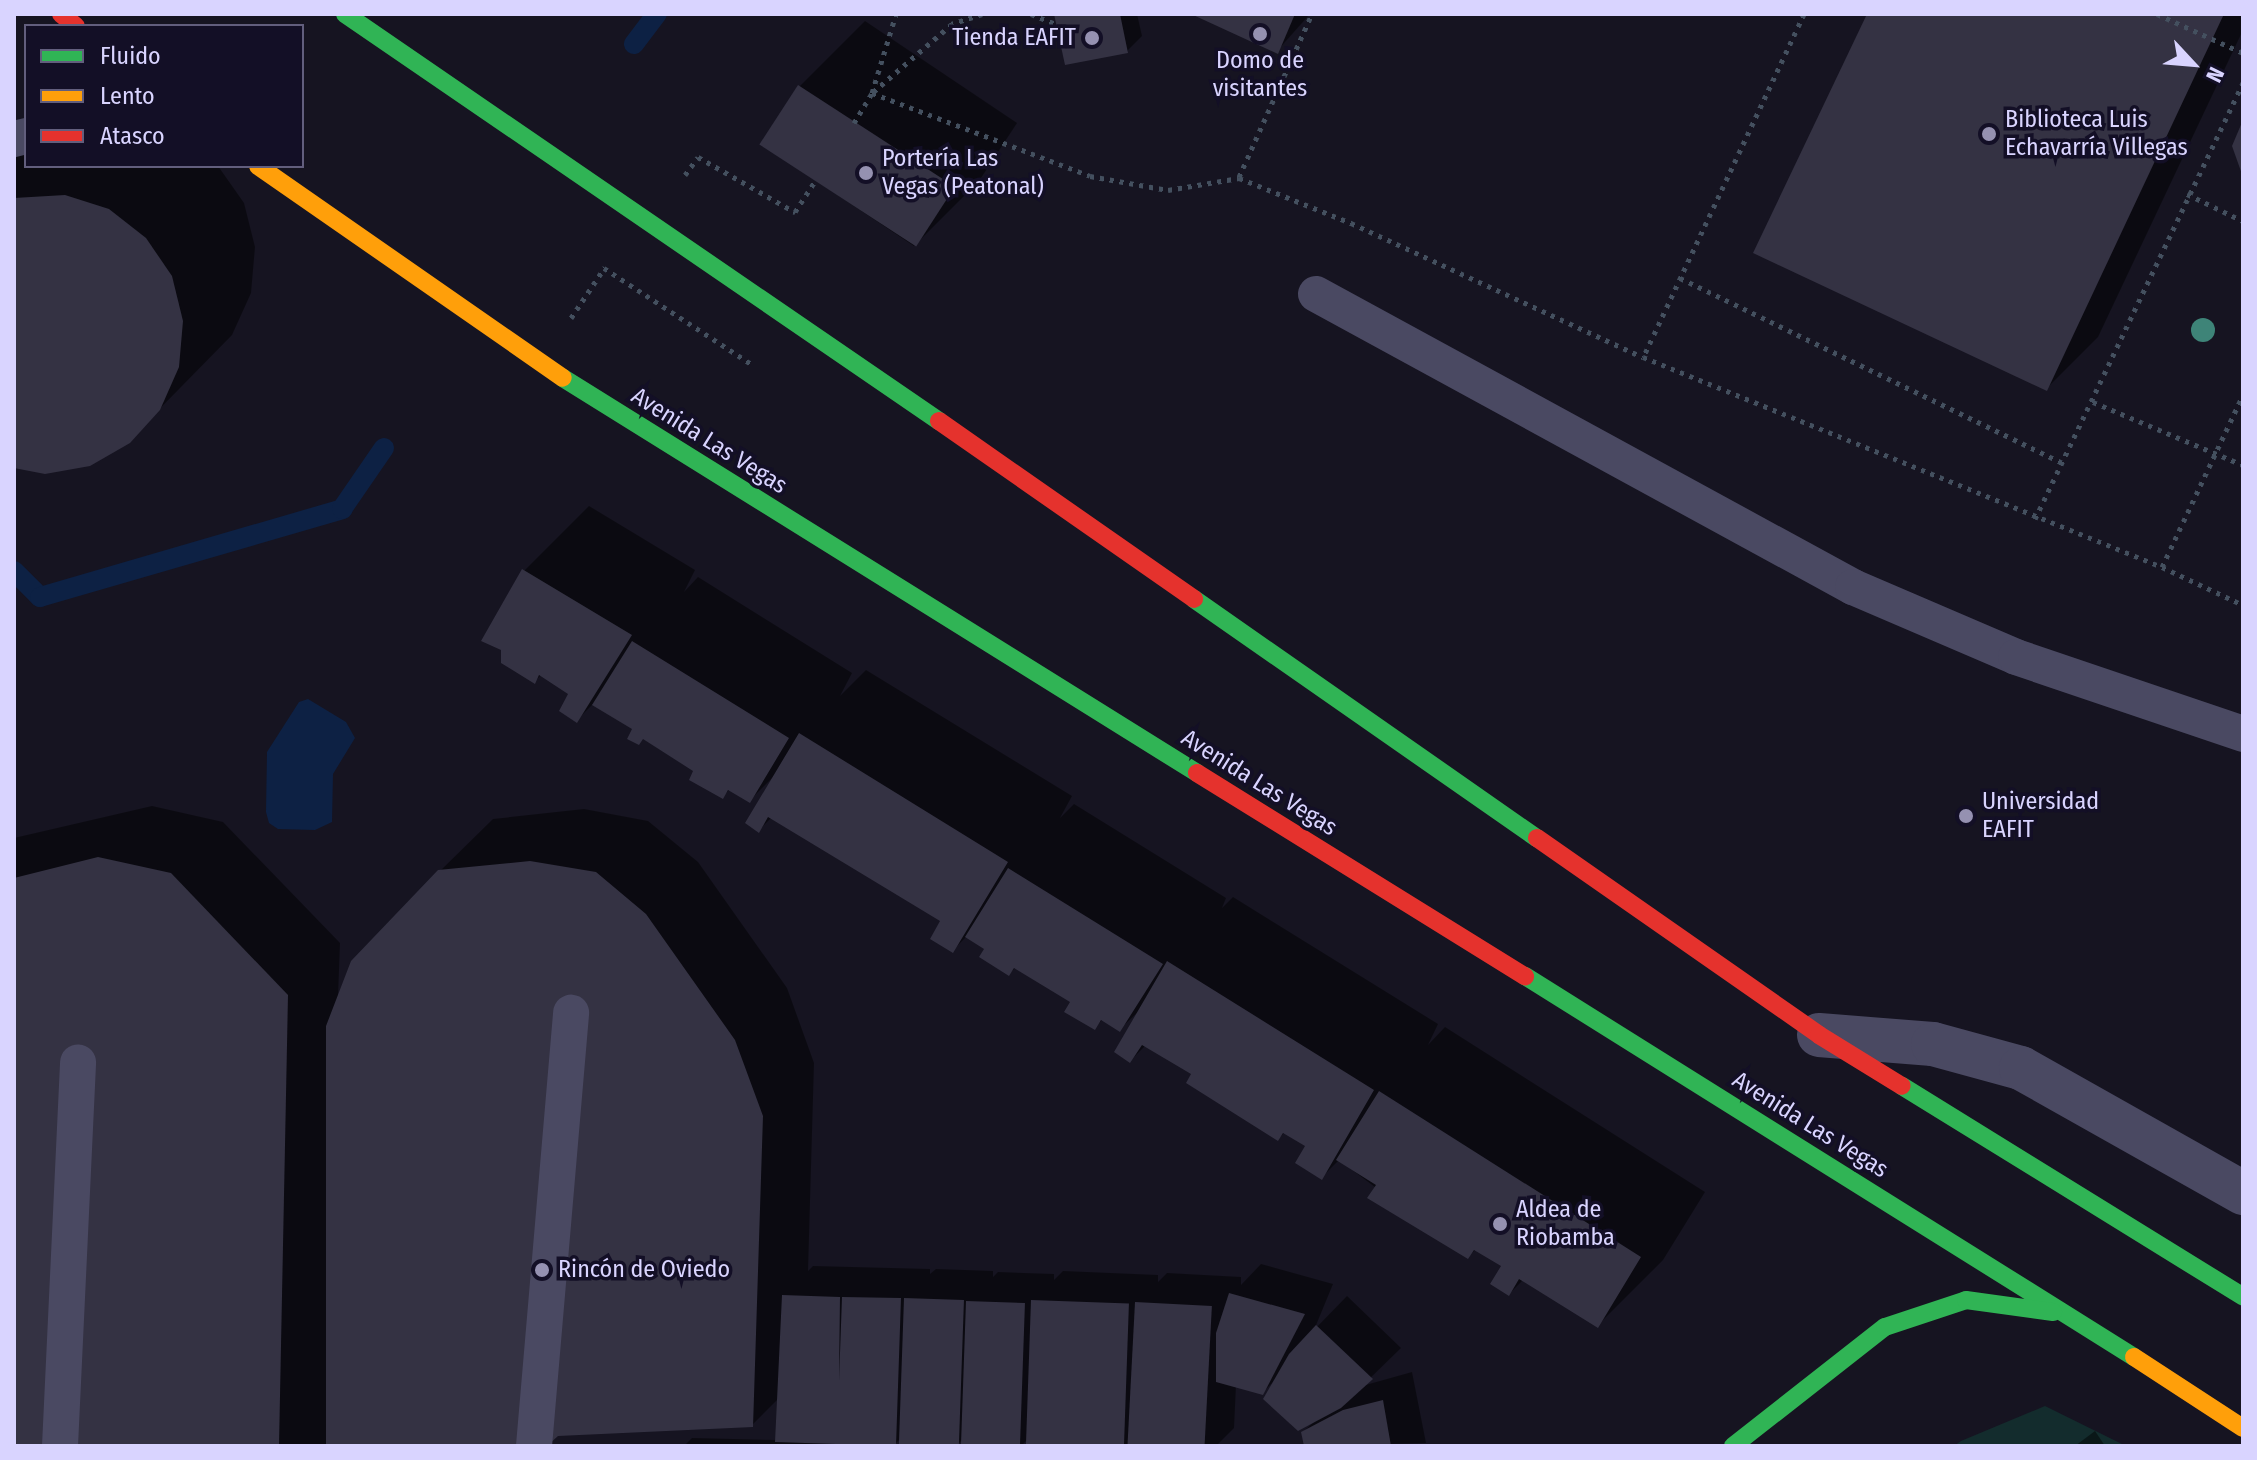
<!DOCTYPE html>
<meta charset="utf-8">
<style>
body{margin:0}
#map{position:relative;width:2257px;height:1460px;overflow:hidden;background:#161421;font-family:"Fira Sans Condensed",sans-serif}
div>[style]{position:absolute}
.green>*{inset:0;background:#132c2d}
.water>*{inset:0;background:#0d2144}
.shadow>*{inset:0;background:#0007}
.stream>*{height:20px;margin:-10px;padding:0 10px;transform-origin:10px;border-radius:10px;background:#0d2144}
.building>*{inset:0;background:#343243;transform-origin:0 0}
.path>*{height:5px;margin-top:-2.5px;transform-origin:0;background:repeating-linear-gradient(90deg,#44505f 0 4px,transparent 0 10px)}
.lane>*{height:36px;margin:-18px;padding:0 18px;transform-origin:18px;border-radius:18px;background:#4a4962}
.street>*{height:44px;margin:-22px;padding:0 22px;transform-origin:22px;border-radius:22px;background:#4a4962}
.fast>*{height:18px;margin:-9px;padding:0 9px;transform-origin:9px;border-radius:9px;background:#30b455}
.slow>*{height:18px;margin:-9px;padding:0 9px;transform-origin:9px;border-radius:9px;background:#ff9f0a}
.jam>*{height:18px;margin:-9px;padding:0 9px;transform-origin:9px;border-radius:9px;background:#e5322d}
.trees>*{width:24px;height:24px;margin:-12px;border-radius:50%;background:#3e8478}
.dots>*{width:22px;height:22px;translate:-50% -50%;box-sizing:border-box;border:4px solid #130f26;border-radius:50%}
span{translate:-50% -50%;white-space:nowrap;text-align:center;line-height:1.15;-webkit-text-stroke:7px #130f26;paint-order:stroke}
.poi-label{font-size:24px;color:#d9d4ff}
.right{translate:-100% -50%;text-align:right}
.left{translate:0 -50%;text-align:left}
.street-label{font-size:24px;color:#d9d4ff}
.frame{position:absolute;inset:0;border:16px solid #d9d4ff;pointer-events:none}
.legend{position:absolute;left:24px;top:24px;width:280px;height:144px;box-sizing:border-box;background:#130f26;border:2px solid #625e7d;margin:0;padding:10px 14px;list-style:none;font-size:24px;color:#d9d4ff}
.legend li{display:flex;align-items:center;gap:16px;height:40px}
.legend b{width:40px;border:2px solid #625e7d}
.north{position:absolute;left:2153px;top:24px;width:80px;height:80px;-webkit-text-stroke:6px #130f26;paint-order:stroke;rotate:116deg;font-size:22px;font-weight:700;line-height:32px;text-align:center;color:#d9d4ff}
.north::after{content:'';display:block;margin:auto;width:28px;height:36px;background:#d9d4ff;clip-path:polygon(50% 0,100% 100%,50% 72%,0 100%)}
</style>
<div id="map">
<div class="green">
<div style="clip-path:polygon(2045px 1406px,2126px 1446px,1954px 1446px,1961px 1441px)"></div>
</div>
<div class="water">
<div style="clip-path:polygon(308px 699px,346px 722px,355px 738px,333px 774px,332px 822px,315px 830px,278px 829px,269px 823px,266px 812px,267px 752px,299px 702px)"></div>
</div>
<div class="shadow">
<div style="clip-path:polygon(1057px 14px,1137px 14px,1142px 36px,1127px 51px)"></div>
<div style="clip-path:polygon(1196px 14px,1310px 14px,1277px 51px)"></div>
<div style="clip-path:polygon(1869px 14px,2243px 14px,2243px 30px,2098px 337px,2046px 389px)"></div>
<div style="clip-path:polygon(865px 21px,1017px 123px,979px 181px,914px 246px,761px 144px,800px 86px)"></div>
<div style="clip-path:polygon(26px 151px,26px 166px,218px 166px,244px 203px,255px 247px,251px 293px,232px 335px,128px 441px,14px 466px,14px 156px)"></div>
<div style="clip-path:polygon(589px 506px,695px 570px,684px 592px,698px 577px,852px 673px,840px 696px,866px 670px,1072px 796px,1060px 818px,1074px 804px,1226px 898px,1222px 908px,1233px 897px,1438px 1024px,1428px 1045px,1445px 1027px,1705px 1192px,1663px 1260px,1598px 1325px,1523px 1280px,1509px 1294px,1504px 1265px,1476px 1249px,1468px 1257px,1339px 1160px,1322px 1177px,1308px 1145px,1285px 1132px,1278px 1139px,1194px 1073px,1146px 1045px,1130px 1061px,1139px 1011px,1120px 1029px,1103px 1019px,1094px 1028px,1072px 1002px,1016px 967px,1009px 974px,987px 948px,967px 936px,953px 950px,942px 920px,772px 817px,759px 830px,774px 776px,749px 801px,730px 789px,722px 797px,696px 770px,594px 703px,577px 720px,571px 694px,542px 674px,535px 681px,524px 571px)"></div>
<div style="clip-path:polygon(152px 806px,223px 822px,340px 943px,338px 997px,440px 871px,493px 819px,584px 809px,648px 821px,698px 862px,787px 988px,814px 1063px,808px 1271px,813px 1266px,930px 1269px,930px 1274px,936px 1269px,993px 1271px,993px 1277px,998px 1272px,1054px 1274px,1054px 1280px,1063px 1271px,1158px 1275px,1158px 1282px,1167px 1273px,1241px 1277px,1241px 1285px,1261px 1264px,1333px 1284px,1314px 1330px,1347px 1296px,1401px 1348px,1362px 1386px,1412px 1372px,1426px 1443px,1306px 1446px,1303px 1432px,1315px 1421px,1275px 1380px,1262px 1393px,1236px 1385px,1234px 1428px,1216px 1446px,1027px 1446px,1028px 1439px,1021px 1446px,966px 1446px,962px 1440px,957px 1445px,901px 1438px,895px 1444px,835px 1442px,835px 1446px,684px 1446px,692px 1438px,777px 1440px,779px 1398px,752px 1425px,557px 1434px,544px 1446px,14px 1446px,14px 838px)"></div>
<div style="clip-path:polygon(2095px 1431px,2105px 1446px,2075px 1446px)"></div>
</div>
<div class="stream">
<div style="left:634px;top:44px;width:38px;rotate:-53deg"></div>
<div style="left:14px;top:571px;width:37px;rotate:45deg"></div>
<div style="left:40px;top:597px;width:315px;rotate:-16.2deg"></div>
<div style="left:342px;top:509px;width:74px;rotate:-55.5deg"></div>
</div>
<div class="building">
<div style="clip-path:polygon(1054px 14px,1120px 14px,1128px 53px,1065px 65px)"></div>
<div style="clip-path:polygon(1191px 14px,1295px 14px,1278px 54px)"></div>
<div style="clip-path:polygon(1867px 14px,2224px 14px,2047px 391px,1753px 253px)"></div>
<div style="left:798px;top:85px;width:187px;height:71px;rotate:33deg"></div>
<div style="clip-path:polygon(2243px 120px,2243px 177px,2232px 146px)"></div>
<div style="clip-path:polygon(65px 195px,109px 209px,146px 238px,172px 276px,183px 321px,179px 367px,160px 410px,130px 443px,90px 466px,45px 474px,14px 468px,14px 198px)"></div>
<div style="clip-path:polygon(522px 569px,632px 635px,577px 723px,559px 711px,568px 694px,539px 675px,535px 684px,501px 663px,501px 650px,481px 641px)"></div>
<div style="clip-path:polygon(632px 641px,789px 738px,750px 803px,728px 790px,723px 799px,689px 780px,693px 771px,643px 739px,639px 745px,627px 739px,632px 729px,592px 705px)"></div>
<div style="clip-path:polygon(799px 733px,1008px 862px,953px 953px,930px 939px,940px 921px,768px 817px,759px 833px,745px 823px)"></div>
<div style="clip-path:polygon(98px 857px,171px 873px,288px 995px,279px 1446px,14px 1446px,14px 878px)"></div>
<div style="clip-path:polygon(530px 861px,596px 872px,646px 914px,735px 1040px,763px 1116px,753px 1427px,558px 1436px,547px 1446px,326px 1446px,326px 1026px,351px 961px,438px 870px)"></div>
<div style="clip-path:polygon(1008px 868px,1163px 964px,1120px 1032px,1101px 1020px,1095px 1030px,1064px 1012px,1070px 1002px,1014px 968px,1009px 976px,979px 957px,984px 949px,965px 937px)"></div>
<div style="clip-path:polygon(1167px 961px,1374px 1090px,1322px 1180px,1295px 1163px,1305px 1146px,1283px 1133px,1278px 1141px,1186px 1083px,1191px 1074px,1142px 1045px,1130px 1063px,1114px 1052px)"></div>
<div style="clip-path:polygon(1379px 1091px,1641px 1257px,1598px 1328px,1519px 1279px,1509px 1296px,1490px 1284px,1501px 1266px,1474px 1250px,1468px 1259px,1367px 1198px,1376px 1185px,1336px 1160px)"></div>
<div style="clip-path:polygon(1229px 1293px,1305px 1314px,1263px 1395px,1216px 1382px,1216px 1333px)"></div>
<div style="clip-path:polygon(782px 1295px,840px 1297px,839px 1381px,842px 1297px,901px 1298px,896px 1446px,775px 1442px)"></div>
<div style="left:904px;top:1298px;width:60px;height:147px;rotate:2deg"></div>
<div style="left:1031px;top:1300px;width:98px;height:146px;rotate:2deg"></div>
<div style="left:966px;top:1301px;width:59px;height:145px;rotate:2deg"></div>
<div style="left:1135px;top:1302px;width:77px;height:144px;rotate:3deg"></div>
<div style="clip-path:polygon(1316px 1325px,1373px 1379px,1341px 1408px,1298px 1431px,1263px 1399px,1289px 1354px)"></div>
<div style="clip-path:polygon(1383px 1400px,1391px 1446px,1304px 1446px,1301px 1432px,1343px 1410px)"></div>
</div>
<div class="path">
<div style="left:982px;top:14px;width:32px;rotate:162deg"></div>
<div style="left:952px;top:24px;width:106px;rotate:139.2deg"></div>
<div style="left:872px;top:93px;width:233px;rotate:20.8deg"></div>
<div style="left:1090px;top:176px;width:79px;rotate:10.2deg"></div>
<div style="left:1168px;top:190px;width:72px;rotate:-9.6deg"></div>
<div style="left:1239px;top:178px;width:121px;rotate:21.9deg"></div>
<div style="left:1351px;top:223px;width:321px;rotate:24.7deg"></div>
<div style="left:1031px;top:14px;width:27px;rotate:22deg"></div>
<div style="left:1804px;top:14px;width:379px;rotate:115.1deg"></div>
<div style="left:1643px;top:357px;width:560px;rotate:22.03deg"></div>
<div style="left:2162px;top:567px;width:89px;rotate:25.1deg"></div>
<div style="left:2157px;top:14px;width:94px;rotate:24.4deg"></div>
<div style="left:854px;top:123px;width:35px;rotate:-59deg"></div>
<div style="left:872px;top:93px;width:83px;rotate:-73.1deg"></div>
<div style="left:685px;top:175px;width:22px;rotate:-54deg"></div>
<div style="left:698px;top:157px;width:112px;rotate:29.6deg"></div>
<div style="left:795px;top:212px;width:35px;rotate:-57deg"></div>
<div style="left:1239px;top:177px;width:179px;rotate:-65.9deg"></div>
<div style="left:2187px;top:194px;width:62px;rotate:25.7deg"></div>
<div style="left:604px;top:268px;width:176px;rotate:33.1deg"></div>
<div style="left:1680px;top:278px;width:425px;rotate:25.8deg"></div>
<div style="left:571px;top:318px;width:61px;rotate:-56.3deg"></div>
<div style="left:2093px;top:402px;width:163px;rotate:22.8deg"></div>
<div style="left:2035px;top:519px;width:484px;rotate:-64.5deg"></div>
<div style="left:2162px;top:567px;width:190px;rotate:-64.8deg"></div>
</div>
<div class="lane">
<div style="left:14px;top:139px;width:12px;rotate:-14deg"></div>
<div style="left:1316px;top:294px;width:612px;rotate:28.62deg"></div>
<div style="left:1853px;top:587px;width:177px;rotate:23.2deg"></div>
<div style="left:2016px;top:657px;width:240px;rotate:18.7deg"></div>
<div style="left:60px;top:1446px;width:384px;rotate:-87.3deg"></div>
<div style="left:534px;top:1446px;width:435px;rotate:-85.1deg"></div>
</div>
<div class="street">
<div style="left:1819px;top:1035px;width:114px;rotate:4.5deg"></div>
<div style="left:1933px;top:1044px;width:91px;rotate:15.3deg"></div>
<div style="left:2021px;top:1068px;width:255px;rotate:29.4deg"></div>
</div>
<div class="fast">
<div style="left:345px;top:14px;width:720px;rotate:34.42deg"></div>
<div style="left:563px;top:378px;width:747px;rotate:31.92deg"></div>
<div style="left:1194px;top:599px;width:418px;rotate:34.9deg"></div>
<div style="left:1525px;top:976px;width:718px;rotate:32.03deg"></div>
<div style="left:1902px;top:1086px;width:401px;rotate:31.7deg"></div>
<div style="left:1733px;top:1446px;width:193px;rotate:-38.1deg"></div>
<div style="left:1885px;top:1327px;width:85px;rotate:-18.4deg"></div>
<div style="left:1966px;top:1300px;width:88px;rotate:7.9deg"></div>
</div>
<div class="slow">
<div style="left:258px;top:166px;width:371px;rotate:34.8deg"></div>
<div style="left:2134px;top:1357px;width:130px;rotate:33.1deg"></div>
</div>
<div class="jam">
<div style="left:61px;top:14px;width:19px;rotate:39deg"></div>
<div style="left:939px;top:421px;width:311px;rotate:34.9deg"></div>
<div style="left:1197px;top:773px;width:386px;rotate:31.8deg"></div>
<div style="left:1537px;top:838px;width:344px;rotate:34.9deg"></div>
<div style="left:1819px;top:1035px;width:97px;rotate:31.6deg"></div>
</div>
<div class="trees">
<div style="left:2203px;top:330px"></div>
</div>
<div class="dots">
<div style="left:1260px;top:34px;background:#9591b1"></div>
<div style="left:1092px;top:38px;background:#9591b1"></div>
<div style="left:1989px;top:134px;background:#9591b1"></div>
<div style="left:866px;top:173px;background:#9591b1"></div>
<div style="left:1966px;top:816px;background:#9591b1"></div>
<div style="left:1500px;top:1224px;background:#9591b1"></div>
<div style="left:542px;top:1270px;background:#9591b1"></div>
</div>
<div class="poi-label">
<span class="right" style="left:1076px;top:38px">Tienda EAFIT</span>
<span style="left:1260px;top:75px">Domo de<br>visitantes</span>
<span class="left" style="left:2005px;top:134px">Biblioteca Luis<br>Echavarría Villegas</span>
<span class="left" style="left:882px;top:173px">Portería Las<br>Vegas (Peatonal)</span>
<span class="left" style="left:1982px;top:816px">Universidad<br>EAFIT</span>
<span class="left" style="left:1516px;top:1224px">Aldea de<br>Riobamba</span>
<span class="left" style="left:558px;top:1270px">Rincón de Oviedo</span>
</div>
<div class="street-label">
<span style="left:709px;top:441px;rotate:32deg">Avenida Las Vegas</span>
<span style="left:1259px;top:783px;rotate:32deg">Avenida Las Vegas</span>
<span style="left:1810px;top:1125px;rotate:32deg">Avenida Las Vegas</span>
</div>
<div class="frame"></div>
<ul class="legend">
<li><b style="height:10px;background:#30b455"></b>Fluido</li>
<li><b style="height:10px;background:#ff9f0a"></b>Lento</li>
<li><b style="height:10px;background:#e5322d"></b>Atasco</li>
</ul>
<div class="north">N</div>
</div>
